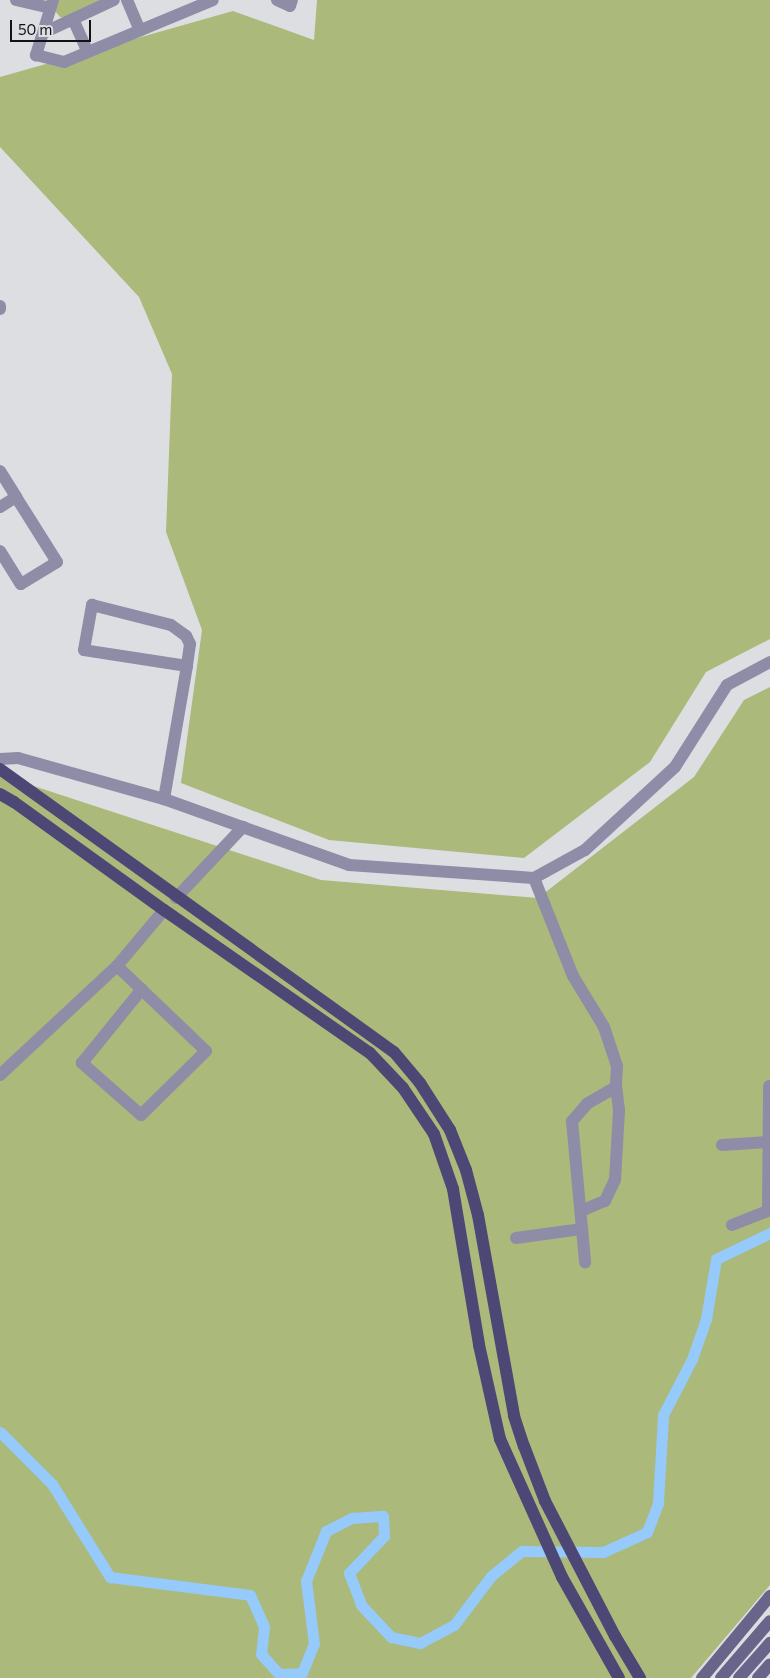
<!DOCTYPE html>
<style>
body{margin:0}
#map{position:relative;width:770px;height:1678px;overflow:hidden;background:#dddee2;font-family:Commissioner,sans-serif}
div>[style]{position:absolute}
.green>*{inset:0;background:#abb97b}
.canal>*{height:11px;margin:-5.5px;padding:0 5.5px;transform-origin:5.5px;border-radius:5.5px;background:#95cafb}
.minor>*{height:12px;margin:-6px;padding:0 6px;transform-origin:6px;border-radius:6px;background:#8e8ca7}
.tertiary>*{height:12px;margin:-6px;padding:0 6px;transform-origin:6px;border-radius:6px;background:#8e8ca7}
.secondary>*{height:12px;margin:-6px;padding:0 6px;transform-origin:6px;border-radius:6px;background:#68648a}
.primary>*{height:12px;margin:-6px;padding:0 6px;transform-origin:6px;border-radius:6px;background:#4d4775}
span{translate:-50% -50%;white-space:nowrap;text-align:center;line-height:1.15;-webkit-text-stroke:5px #dddee2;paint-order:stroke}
.scale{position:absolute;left:10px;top:20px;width:81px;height:22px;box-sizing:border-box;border:2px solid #111213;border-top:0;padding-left:6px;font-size:15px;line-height:18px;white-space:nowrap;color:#111213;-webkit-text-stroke:4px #dddee2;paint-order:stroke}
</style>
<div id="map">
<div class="green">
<div style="clip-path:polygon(59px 0,105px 0,68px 19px,60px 17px,55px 11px)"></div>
<div style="clip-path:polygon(317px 0,770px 0,770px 639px,706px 672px,650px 762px,524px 858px,329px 840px,181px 783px,202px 630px,166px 532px,172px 374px,139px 297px,0 147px,0 77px,233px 11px,314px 40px)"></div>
<div style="clip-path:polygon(770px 687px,770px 1585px,691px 1678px,0 1678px,0 775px,321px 880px,538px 898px,694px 777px,744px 700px)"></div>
</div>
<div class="canal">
<div style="left:0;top:1432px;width:74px;rotate:45deg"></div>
<div style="left:52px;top:1484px;width:110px;rotate:58.1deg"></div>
<div style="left:110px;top:1577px;width:141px;rotate:7.3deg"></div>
<div style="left:250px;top:1595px;width:35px;rotate:66deg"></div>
<div style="left:264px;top:1627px;width:27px;rotate:96deg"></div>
<div style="left:261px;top:1654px;width:27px;rotate:48deg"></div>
<div style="left:279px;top:1674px;width:23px;rotate:-2deg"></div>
<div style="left:302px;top:1673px;width:31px;rotate:-68deg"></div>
<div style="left:314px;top:1644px;width:64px;rotate:-97.2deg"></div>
<div style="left:306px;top:1581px;width:54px;rotate:-68.2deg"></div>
<div style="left:326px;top:1531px;width:29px;rotate:-27deg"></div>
<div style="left:352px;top:1518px;width:31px;rotate:-4deg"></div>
<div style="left:383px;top:1516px;width:20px;rotate:87deg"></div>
<div style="left:384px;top:1536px;width:51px;rotate:133.4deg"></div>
<div style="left:349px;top:1573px;width:34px;rotate:69deg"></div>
<div style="left:361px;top:1605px;width:44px;rotate:46.8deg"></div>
<div style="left:391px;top:1637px;width:30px;rotate:12deg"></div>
<div style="left:420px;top:1643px;width:38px;rotate:-28deg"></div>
<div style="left:454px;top:1625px;width:61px;rotate:-52.9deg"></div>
<div style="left:491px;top:1576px;width:40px;rotate:-39deg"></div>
<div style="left:522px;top:1551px;width:81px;rotate:0.7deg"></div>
<div style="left:603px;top:1552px;width:48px;rotate:-24.4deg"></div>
<div style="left:647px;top:1532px;width:31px;rotate:-69deg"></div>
<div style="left:658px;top:1503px;width:88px;rotate:-86.7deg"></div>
<div style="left:663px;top:1415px;width:63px;rotate:-62.6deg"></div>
<div style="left:692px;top:1359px;width:42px;rotate:-70.7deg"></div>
<div style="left:706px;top:1319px;width:61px;rotate:-80.5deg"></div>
<div style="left:716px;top:1259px;width:60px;rotate:-25.7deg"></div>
</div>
<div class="minor">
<div style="left:16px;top:0;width:35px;rotate:13deg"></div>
<div style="left:53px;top:0;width:58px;rotate:107.2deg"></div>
<div style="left:36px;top:55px;width:29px;rotate:14deg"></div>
<div style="left:64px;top:62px;width:161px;rotate:-22.6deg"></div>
<div style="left:127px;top:0;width:33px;rotate:67deg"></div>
<div style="left:277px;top:0;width:14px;rotate:25deg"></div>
<div style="left:290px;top:6px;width:6px;rotate:-72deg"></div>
<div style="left:73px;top:19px;width:36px;rotate:66deg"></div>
<div style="left:43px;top:33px;width:78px;rotate:-24.9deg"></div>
<div style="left:0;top:306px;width:3px;rotate:90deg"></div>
<div style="left:0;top:471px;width:31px;rotate:58deg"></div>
<div style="left:16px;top:497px;width:19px;rotate:148deg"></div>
<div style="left:0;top:551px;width:39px;rotate:58deg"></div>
<div style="left:21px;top:584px;width:42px;rotate:-31.4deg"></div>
<div style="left:57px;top:562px;width:77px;rotate:-122.2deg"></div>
<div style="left:0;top:759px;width:18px;rotate:-3deg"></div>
<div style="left:18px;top:758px;width:152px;rotate:15.7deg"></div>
<div style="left:164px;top:799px;width:196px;rotate:19.6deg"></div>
<div style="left:349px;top:865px;width:185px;rotate:4deg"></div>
<div style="left:534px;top:878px;width:58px;rotate:-28.8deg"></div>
<div style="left:585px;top:850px;width:122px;rotate:-42.7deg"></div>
<div style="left:675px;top:767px;width:97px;rotate:-57.6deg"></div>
<div style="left:727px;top:685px;width:49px;rotate:-28.1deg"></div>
<div style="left:164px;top:799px;width:135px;rotate:-80.2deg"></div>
<div style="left:187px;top:666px;width:104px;rotate:-171.2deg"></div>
<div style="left:84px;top:650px;width:46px;rotate:-79.9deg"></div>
<div style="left:92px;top:605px;width:81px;rotate:14.2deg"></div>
<div style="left:171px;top:625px;width:19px;rotate:36deg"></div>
<div style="left:186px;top:636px;width:9px;rotate:63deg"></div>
<div style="left:190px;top:644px;width:22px;rotate:98deg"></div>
<div style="left:534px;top:878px;width:105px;rotate:68.3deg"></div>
<div style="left:573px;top:976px;width:60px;rotate:58.7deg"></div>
<div style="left:604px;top:1027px;width:41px;rotate:71.6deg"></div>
<div style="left:617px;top:1066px;width:21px;rotate:93deg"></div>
<div style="left:176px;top:898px;width:98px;rotate:-46.7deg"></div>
<div style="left:117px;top:966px;width:123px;rotate:43.7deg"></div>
<div style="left:206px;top:1051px;width:91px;rotate:135.4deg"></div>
<div style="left:141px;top:1115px;width:79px;rotate:-138.6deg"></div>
<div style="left:82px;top:1063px;width:95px;rotate:-51deg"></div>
<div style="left:722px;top:1145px;width:47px;rotate:-3.7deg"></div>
<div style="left:581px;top:1211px;width:26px;rotate:-23deg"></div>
<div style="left:605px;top:1201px;width:23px;rotate:-65deg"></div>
<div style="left:615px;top:1180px;width:70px;rotate:-86.7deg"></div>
<div style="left:619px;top:1110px;width:23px;rotate:-97deg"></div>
<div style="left:616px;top:1087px;width:34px;rotate:150deg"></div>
<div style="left:587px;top:1104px;width:23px;rotate:131deg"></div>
<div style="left:572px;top:1121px;width:142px;rotate:84.7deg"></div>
<div style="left:768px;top:1211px;width:125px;rotate:-89.5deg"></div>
<div style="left:732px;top:1225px;width:41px;rotate:-21.5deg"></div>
<div style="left:516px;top:1238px;width:67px;rotate:-7.8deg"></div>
</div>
<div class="tertiary">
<div style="left:0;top:1075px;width:160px;rotate:-43deg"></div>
<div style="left:117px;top:966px;width:73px;rotate:-50deg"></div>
</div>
<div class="secondary">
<div style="left:702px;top:1678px;width:107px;rotate:-50.3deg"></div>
<div style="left:721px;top:1678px;width:75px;rotate:-49.3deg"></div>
<div style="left:739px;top:1678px;width:47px;rotate:-48.5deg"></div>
<div style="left:758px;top:1678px;width:18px;rotate:-49deg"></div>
</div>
<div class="primary">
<div style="left:0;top:769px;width:485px;rotate:35.7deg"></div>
<div style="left:394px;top:1052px;width:40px;rotate:50deg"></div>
<div style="left:420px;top:1083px;width:56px;rotate:57.4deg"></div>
<div style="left:450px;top:1130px;width:43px;rotate:68.2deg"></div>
<div style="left:466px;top:1170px;width:47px;rotate:75.1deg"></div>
<div style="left:478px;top:1215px;width:204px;rotate:79.8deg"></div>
<div style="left:514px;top:1416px;width:32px;rotate:72deg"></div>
<div style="left:524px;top:1446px;width:59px;rotate:69.1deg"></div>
<div style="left:545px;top:1501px;width:152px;rotate:62.6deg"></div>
<div style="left:615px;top:1636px;width:49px;rotate:59.2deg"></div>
<div style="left:0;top:794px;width:16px;rotate:30deg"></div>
<div style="left:14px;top:802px;width:185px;rotate:35.8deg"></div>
<div style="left:164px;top:910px;width:251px;rotate:34.8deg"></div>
<div style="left:370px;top:1053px;width:48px;rotate:46.7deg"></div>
<div style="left:403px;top:1088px;width:55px;rotate:56deg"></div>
<div style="left:434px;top:1134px;width:58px;rotate:70.9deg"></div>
<div style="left:453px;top:1189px;width:158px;rotate:80.5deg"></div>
<div style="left:479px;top:1345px;width:96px;rotate:77.4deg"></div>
<div style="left:500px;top:1439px;width:151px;rotate:65.8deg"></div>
<div style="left:562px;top:1577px;width:116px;rotate:60.6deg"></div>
</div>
<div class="scale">50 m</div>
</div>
